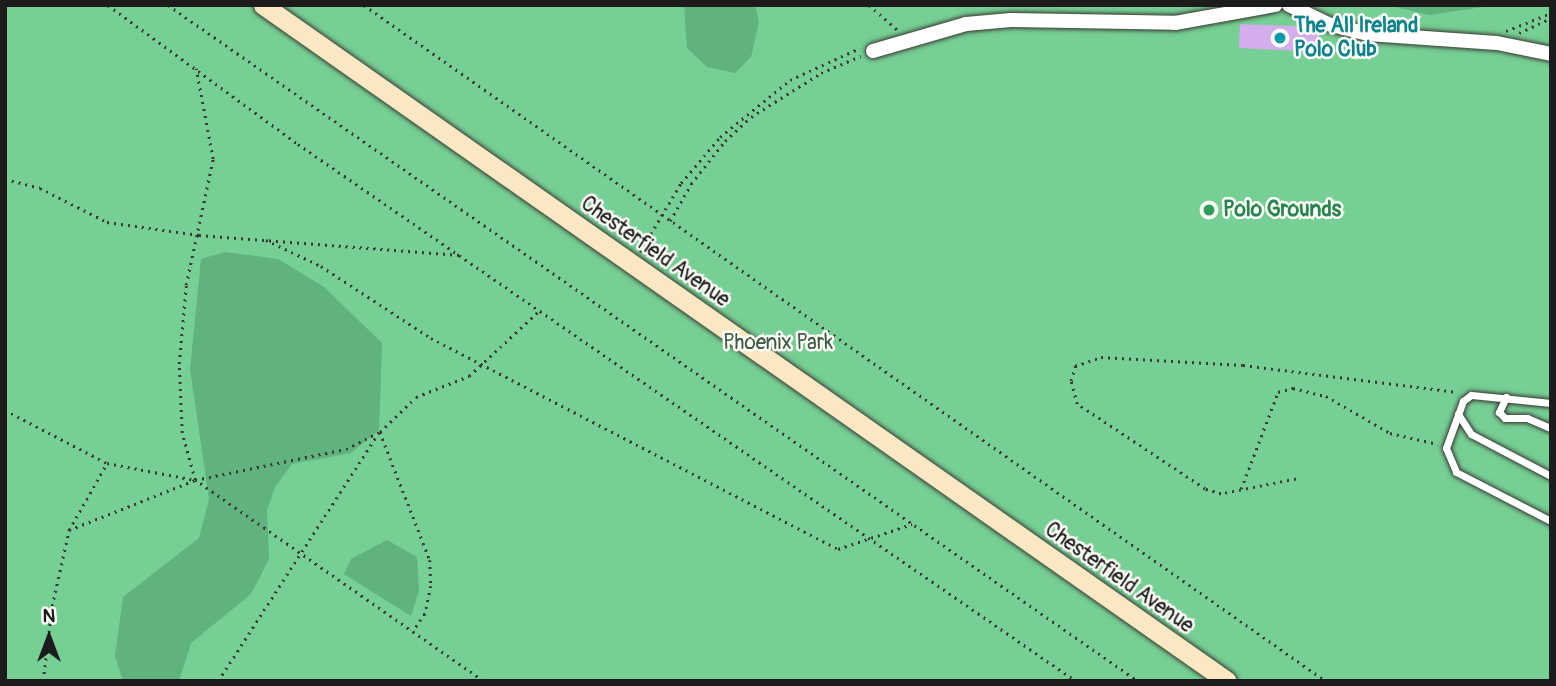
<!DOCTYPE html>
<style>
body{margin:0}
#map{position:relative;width:1556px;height:686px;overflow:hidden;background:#e8dfba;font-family:Pangolin,sans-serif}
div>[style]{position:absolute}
.green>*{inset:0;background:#76cf94;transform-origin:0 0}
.forest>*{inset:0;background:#60b27e}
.building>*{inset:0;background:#d3adec}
.path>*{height:2.5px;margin-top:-1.25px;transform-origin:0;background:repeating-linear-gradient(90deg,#3b3934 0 2px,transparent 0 7px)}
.roads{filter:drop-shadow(0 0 2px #3b3934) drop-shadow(0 0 2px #3b3934)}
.lane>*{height:7px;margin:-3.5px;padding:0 3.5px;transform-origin:3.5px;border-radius:3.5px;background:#fff}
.street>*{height:14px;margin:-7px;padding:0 7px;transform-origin:7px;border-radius:7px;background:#fff}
.secondary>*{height:19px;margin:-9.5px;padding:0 9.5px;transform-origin:9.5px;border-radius:9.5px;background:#fae7c3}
.dots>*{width:19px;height:19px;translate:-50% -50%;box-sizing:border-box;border:4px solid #fdfcf7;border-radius:50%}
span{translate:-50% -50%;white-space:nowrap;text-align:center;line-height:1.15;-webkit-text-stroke:5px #fdfcf7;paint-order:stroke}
.culture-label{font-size:21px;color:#0d838f;font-weight:700}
.left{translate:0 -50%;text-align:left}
.leisure-label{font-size:21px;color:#27864d;font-weight:700}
.street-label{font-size:21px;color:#1c1c1c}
.park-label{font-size:21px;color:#3c5b46}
.frame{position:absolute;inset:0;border:7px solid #1c1c1c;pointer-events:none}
.north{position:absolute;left:14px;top:602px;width:70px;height:70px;-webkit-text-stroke:5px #fdfcf7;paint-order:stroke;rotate:0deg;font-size:19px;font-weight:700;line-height:28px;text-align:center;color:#1c1c1c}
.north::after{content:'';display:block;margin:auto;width:24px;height:32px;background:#1c1c1c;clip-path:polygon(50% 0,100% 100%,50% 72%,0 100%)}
</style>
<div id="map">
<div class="green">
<div style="left:5px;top:5px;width:1546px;height:676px"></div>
</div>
<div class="forest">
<div style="clip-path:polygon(684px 5px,755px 5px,759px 22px,751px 57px,735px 73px,707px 67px,687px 48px)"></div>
<div style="clip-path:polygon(1387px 5px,1496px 5px,1429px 15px)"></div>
<div style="clip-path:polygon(225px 252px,278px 259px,324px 287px,382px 343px,379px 430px,351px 453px,292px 464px,275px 487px,267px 510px,269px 559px,251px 594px,191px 643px,179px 681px,123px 681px,115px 656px,123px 597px,199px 538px,209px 499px,190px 369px,201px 259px)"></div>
<div style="clip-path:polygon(387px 540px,417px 557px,419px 591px,411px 616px,344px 574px,351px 559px)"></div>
</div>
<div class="building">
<div style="clip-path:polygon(1240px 24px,1313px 27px,1320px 31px,1319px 52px,1239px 48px)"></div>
</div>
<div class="path">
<div style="left:108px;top:5px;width:235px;rotate:36.2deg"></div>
<div style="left:298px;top:144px;width:945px;rotate:34.61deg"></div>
<div style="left:168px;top:5px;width:1182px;rotate:34.87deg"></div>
<div style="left:364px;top:5px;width:1176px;rotate:35.1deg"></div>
<div style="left:869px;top:5px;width:38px;rotate:41deg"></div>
<div style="left:1506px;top:31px;width:48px;rotate:-21.8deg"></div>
<div style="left:1519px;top:33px;width:35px;rotate:-25deg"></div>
<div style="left:5px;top:179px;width:36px;rotate:14deg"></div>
<div style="left:40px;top:188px;width:75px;rotate:26.9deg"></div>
<div style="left:107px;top:222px;width:93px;rotate:8deg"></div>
<div style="left:199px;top:235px;width:262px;rotate:4.4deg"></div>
<div style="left:670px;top:221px;width:43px;rotate:-60.4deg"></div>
<div style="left:691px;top:184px;width:55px;rotate:-51.7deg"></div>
<div style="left:725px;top:141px;width:35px;rotate:-43deg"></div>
<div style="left:751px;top:117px;width:83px;rotate:-32.2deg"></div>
<div style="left:821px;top:73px;width:43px;rotate:-23deg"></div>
<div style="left:266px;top:240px;width:61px;rotate:25.3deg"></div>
<div style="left:321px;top:266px;width:131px;rotate:33.2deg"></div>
<div style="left:431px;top:338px;width:458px;rotate:27.4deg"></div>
<div style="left:838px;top:549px;width:78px;rotate:-18.7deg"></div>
<div style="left:640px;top:252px;width:80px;rotate:-59.3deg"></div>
<div style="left:681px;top:183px;width:60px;rotate:-49.7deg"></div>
<div style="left:720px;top:137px;width:90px;rotate:-39.2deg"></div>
<div style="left:790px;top:80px;width:77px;rotate:-24.6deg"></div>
<div style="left:5px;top:410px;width:115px;rotate:27.5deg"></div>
<div style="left:107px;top:463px;width:90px;rotate:10.9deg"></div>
<div style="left:380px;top:432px;width:137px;rotate:68.7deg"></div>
<div style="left:430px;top:560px;width:26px;rotate:88deg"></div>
<div style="left:431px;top:586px;width:29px;rotate:102deg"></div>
<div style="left:425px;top:614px;width:21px;rotate:125deg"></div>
<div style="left:1296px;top:479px;width:76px;rotate:168.7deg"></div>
<div style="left:1221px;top:494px;width:17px;rotate:-163deg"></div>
<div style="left:1205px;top:489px;width:154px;rotate:-146.4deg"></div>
<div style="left:1077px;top:404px;width:24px;rotate:-105deg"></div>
<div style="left:1071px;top:381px;width:16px;rotate:-75deg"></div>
<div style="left:1075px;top:366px;width:28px;rotate:-19deg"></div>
<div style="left:1101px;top:357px;width:142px;rotate:3.2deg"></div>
<div style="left:1243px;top:365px;width:216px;rotate:7.2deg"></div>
<div style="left:1241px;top:489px;width:104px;rotate:-69.1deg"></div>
<div style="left:1278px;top:392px;width:16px;rotate:-15deg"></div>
<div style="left:1293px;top:388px;width:34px;rotate:14deg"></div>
<div style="left:1326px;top:396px;width:74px;rotate:30deg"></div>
<div style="left:1390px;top:433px;width:49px;rotate:12.9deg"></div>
<div style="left:69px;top:530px;width:136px;rotate:-21.6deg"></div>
<div style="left:195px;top:480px;width:49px;rotate:-105.5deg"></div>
<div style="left:182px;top:433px;width:69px;rotate:-92.5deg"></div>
<div style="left:179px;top:364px;width:79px;rotate:-84.9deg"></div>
<div style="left:186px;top:285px;width:129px;rotate:-77.9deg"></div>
<div style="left:213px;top:159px;width:92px;rotate:-100.7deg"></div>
<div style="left:43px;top:681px;width:76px;rotate:-83.2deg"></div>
<div style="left:52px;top:606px;width:78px;rotate:-77.4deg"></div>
<div style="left:69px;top:530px;width:77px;rotate:-60.4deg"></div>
<div style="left:218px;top:681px;width:294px;rotate:-57.1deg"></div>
<div style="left:483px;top:681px;width:351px;rotate:-145.1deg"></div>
<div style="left:195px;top:480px;width:154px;rotate:-11.6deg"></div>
<div style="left:346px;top:449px;width:38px;rotate:-27deg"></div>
<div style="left:380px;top:432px;width:50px;rotate:-44.2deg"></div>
<div style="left:416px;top:397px;width:57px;rotate:-21.6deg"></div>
<div style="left:469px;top:376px;width:98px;rotate:-42.9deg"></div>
</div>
<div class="roads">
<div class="lane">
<div style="left:1506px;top:397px;width:17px;rotate:115deg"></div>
<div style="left:1499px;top:412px;width:8px;rotate:45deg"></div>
<div style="left:1505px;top:418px;width:22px"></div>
<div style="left:1527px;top:418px;width:26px;rotate:23deg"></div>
<div style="left:1551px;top:403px;width:80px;rotate:-174.3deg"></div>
<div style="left:1471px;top:395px;width:10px;rotate:143deg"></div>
<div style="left:1463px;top:401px;width:50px;rotate:109.9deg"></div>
<div style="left:1446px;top:448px;width:26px;rotate:67deg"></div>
<div style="left:1456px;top:472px;width:107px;rotate:27.3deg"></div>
<div style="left:1458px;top:414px;width:24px;rotate:57deg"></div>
<div style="left:1471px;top:434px;width:90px;rotate:27.7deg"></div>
</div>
<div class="street">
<div style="left:1289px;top:5px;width:43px;rotate:26deg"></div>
<div style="left:1328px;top:24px;width:41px;rotate:14deg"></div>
<div style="left:1368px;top:34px;width:129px;rotate:4deg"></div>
<div style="left:1497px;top:43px;width:55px;rotate:11.5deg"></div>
<div style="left:873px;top:51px;width:97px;rotate:-16.2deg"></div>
<div style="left:966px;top:24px;width:45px;rotate:-5.1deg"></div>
<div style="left:1011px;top:20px;width:164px;rotate:1deg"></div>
<div style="left:1175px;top:23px;width:102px;rotate:-10.2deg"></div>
</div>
<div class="secondary">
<div style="left:263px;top:5px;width:1177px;rotate:35.04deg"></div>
</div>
</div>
<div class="dots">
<div style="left:1280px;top:38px;background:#0f9aa8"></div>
<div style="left:1209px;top:210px;background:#2e9e5b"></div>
</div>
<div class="culture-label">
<span class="left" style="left:1294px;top:38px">The All Ireland<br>Polo Club</span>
</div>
<div class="leisure-label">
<span class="left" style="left:1223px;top:210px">Polo Grounds</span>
</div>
<div class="street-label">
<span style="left:655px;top:252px;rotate:35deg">Chesterfield Avenue</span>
<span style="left:1119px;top:578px;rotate:35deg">Chesterfield Avenue</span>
</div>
<div class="park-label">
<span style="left:778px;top:343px">Phoenix Park</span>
</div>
<div class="frame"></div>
<div class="north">N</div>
</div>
